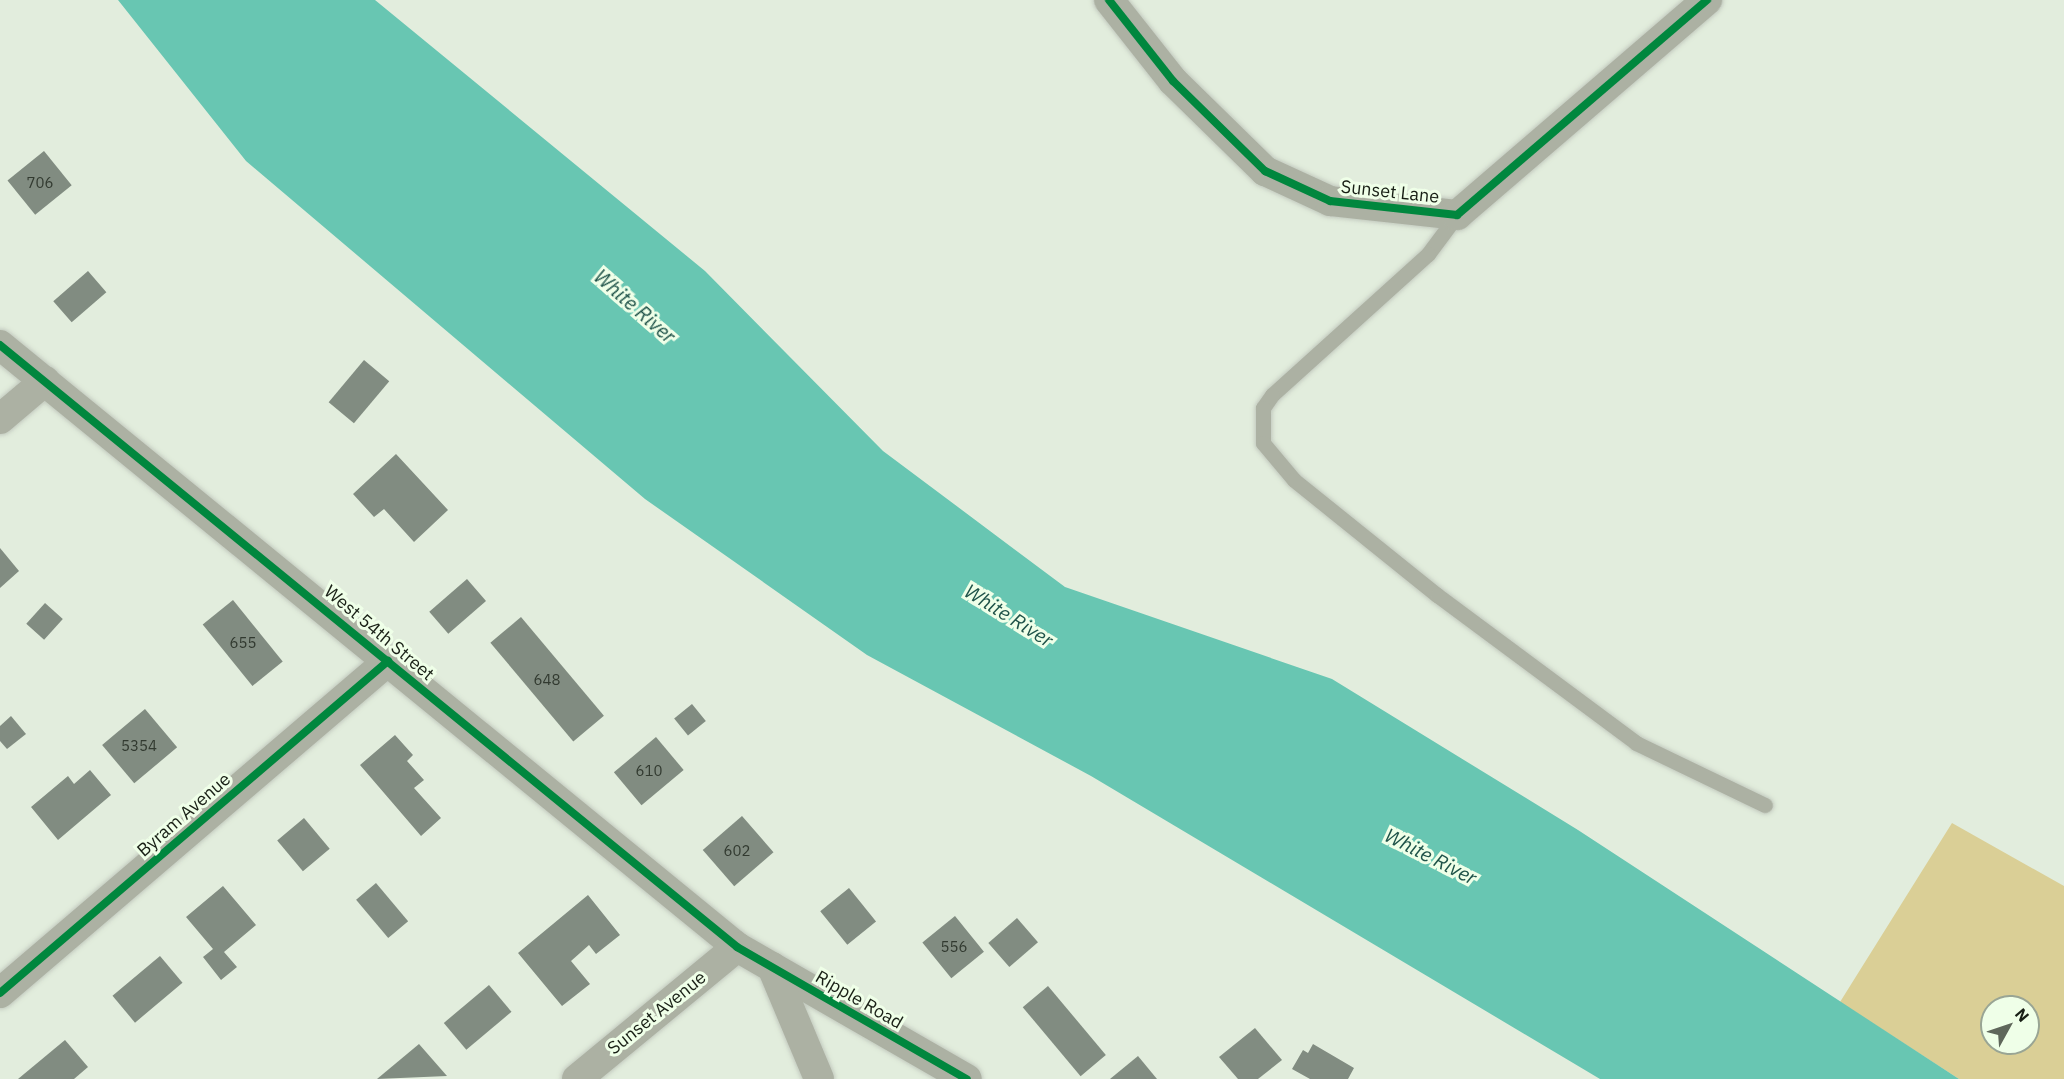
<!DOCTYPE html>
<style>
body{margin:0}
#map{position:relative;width:2064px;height:1079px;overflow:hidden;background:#e2eddd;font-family:"IBM Plex Sans",sans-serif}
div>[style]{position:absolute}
.forest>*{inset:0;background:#dacf96}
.water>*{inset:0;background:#68c6b2}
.building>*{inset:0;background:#818c81;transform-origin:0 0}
.roads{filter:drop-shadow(0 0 2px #c3cabf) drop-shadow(0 0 2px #c3cabf)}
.lane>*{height:15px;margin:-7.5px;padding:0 7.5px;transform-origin:7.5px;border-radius:7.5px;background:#acb1a3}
.street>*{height:30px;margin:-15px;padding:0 15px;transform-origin:15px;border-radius:15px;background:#acb1a3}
.cycleway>*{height:8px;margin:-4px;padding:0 4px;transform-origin:4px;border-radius:4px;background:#00873e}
span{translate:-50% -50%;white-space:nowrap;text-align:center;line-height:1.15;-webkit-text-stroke:6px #efffe8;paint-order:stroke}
.number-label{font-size:15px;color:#323a30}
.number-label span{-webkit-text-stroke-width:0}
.street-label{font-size:18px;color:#181f15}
.water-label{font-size:20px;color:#1f5349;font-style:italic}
.north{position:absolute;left:1980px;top:995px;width:60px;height:60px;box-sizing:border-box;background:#efffe8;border:2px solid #99a594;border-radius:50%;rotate:50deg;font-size:16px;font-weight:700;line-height:24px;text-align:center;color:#181f15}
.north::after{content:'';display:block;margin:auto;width:21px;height:27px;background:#5f675b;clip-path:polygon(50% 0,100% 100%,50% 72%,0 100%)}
</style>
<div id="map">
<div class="forest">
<div style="clip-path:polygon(evenodd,1952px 823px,2064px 886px,2064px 1079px,1959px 1079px,1840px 1002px,1952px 823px,1992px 1007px,2028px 1007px,2028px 1043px,1992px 1043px,1992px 1007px)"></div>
</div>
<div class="water">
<div style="clip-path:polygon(118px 0,375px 0,705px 271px,883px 451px,1065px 587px,1332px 679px,1578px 830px,1959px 1079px,1600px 1079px,1091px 776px,867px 655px,645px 499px,246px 161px)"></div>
</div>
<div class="building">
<div style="left:44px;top:151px;width:44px;height:47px;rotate:51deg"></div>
<div style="left:88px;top:271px;width:28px;height:46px;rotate:49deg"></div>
<div style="left:364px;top:360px;width:33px;height:55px;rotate:40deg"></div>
<div style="clip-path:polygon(396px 454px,448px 510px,414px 542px,384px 509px,374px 517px,353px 494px)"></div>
<div style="clip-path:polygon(0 548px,19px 571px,0 588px)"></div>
<div style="left:467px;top:579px;width:29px;height:50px;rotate:49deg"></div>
<div style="left:233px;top:600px;width:79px;height:39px;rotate:51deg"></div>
<div style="left:45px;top:603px;width:24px;height:28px;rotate:42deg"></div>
<div style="left:521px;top:617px;width:129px;height:40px;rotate:50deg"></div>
<div style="left:692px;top:704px;width:22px;height:23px;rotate:51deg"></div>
<div style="left:145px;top:709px;width:50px;height:56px;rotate:50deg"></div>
<div style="clip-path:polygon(11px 716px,26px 734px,7px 749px,0 741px,0 726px)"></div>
<div style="clip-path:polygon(395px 735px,413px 755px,407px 761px,424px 780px,414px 788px,441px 818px,421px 836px,360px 765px)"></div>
<div style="left:656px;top:737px;width:43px;height:55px;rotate:50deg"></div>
<div style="clip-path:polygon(90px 770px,111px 795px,58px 840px,31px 807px,68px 776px,74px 784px)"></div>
<div style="left:742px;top:816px;width:48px;height:52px;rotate:49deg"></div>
<div style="left:304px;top:818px;width:40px;height:35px;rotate:50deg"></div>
<div style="left:376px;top:883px;width:50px;height:26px;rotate:50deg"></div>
<div style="clip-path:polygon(223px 886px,256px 925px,224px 952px,237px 967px,221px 980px,203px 957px,213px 949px,186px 917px)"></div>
<div style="left:849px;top:888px;width:43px;height:37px;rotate:51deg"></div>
<div style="clip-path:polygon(588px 895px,620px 935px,596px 954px,589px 945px,571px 961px,590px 984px,562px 1006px,518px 953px)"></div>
<div style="left:955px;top:916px;width:46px;height:42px;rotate:51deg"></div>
<div style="left:1017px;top:918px;width:32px;height:38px;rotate:49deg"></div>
<div style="left:160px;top:956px;width:35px;height:62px;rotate:50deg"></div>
<div style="left:489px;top:985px;width:35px;height:59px;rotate:50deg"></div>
<div style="left:1048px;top:986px;width:90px;height:33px;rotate:50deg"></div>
<div style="clip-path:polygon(1255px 1028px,1282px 1060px,1258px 1079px,1238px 1079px,1219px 1057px)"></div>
<div style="clip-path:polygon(65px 1040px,88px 1067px,74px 1079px,18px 1079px)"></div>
<div style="clip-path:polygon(419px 1044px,447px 1076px,377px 1079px)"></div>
<div style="clip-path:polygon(1313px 1044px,1354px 1068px,1348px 1079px,1310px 1079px,1292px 1069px,1303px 1050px,1308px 1053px)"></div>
<div style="clip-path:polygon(1138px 1056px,1157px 1079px,1110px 1079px)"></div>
</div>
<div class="roads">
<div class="lane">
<div style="left:1457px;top:215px;width:49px;rotate:126.6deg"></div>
<div style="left:1428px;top:254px;width:210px;rotate:137.9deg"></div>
<div style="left:1272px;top:395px;width:16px;rotate:125deg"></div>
<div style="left:1263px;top:408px;width:35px;rotate:90deg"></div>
<div style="left:1263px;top:443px;width:48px;rotate:50deg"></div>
<div style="left:1294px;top:480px;width:184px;rotate:38.8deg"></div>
<div style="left:1437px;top:595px;width:248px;rotate:36.6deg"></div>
<div style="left:1636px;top:743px;width:143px;rotate:25.7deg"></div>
</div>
<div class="street">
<div style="left:1109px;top:0;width:103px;rotate:51.7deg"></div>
<div style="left:1173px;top:81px;width:129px;rotate:44.4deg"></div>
<div style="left:1265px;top:171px;width:72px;rotate:24.8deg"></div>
<div style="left:1330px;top:201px;width:128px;rotate:6.3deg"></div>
<div style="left:1457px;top:215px;width:330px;rotate:-40.7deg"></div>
<div style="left:0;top:345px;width:952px;rotate:39.24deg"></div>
<div style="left:737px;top:947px;width:265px;rotate:29.9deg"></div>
<div style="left:0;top:419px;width:59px;rotate:-40.2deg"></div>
<div style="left:772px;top:967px;width:121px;rotate:67.2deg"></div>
<div style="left:0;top:993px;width:511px;rotate:-40.55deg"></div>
<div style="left:577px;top:1079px;width:207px;rotate:-39.5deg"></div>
</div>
</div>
<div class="cycleway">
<div style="left:1109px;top:0;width:103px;rotate:51.7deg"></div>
<div style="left:1173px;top:81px;width:129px;rotate:44.4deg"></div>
<div style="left:1265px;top:171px;width:72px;rotate:24.8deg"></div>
<div style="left:1330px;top:201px;width:128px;rotate:6.3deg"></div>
<div style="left:1457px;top:215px;width:330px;rotate:-40.7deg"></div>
<div style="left:0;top:345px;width:952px;rotate:39.24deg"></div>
<div style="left:737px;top:947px;width:265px;rotate:29.9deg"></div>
<div style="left:0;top:993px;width:511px;rotate:-40.55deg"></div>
</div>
<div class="number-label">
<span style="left:40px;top:183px">706</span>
<span style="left:243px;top:643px">655</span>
<span style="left:547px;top:680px">648</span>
<span style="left:139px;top:746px">5354</span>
<span style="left:649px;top:771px">610</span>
<span style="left:737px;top:851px">602</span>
<span style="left:954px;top:947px">556</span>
</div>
<div class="street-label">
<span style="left:1390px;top:192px;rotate:6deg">Sunset Lane</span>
<span style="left:379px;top:633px;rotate:40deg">West 54th Street</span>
<span style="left:184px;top:815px;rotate:-41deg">Byram Avenue</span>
<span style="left:859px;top:1000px;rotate:30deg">Ripple Road</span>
<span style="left:657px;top:1013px;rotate:-39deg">Sunset Avenue</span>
</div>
<div class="water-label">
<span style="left:635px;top:306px;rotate:41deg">White River</span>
<span style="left:1009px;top:615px;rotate:32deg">White River</span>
<span style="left:1431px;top:856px;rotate:27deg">White River</span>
</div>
<div class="north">N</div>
</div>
